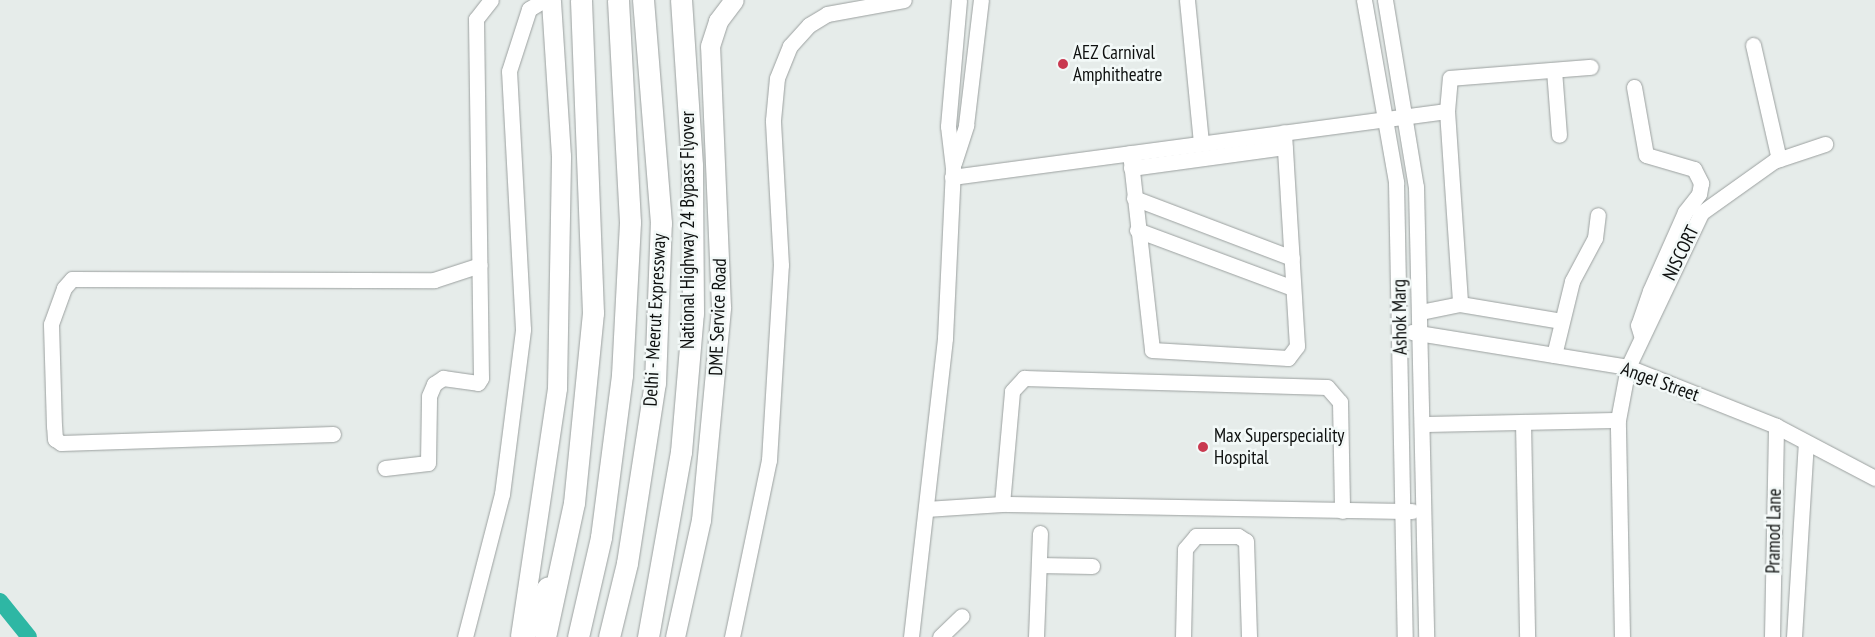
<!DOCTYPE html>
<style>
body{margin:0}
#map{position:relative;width:1875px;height:637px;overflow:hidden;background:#e6ecea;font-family:"PT Sans Narrow",sans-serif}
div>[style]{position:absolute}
.canal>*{height:16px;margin:-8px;padding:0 8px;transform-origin:8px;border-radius:8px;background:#2eb7a4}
.roads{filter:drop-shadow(0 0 1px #9ba09f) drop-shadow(0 0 1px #9ba09f)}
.minor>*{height:15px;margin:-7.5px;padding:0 7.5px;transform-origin:7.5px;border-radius:7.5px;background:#fff}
.major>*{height:19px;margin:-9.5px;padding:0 9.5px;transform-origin:9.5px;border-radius:9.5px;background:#fff}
.highway>*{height:21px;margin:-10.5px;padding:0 10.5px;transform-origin:10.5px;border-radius:10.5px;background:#fff}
.dots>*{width:14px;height:14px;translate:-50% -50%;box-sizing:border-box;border:2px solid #f3f9f8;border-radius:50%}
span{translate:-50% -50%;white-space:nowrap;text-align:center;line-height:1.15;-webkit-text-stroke:5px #f3f9f8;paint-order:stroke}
.poi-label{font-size:19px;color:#0e100f}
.left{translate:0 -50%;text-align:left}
.street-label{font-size:19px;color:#0e100f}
</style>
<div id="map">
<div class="canal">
<div style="left:0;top:601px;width:46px;rotate:51.1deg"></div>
</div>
<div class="roads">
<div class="minor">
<div style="left:1187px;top:0;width:144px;rotate:84.4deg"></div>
<div style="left:1364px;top:0;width:185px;rotate:80deg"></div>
<div style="left:1396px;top:182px;width:455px;rotate:88.9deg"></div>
<div style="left:1385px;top:0;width:190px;rotate:80.6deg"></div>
<div style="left:1416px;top:187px;width:450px;rotate:88.7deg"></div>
<div style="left:1753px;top:45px;width:117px;rotate:77.2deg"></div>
<div style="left:1554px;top:70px;width:65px;rotate:85.6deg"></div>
<div style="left:1634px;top:87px;width:69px;rotate:80deg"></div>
<div style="left:1646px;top:155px;width:50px;rotate:16.3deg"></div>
<div style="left:1694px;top:169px;width:16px;rotate:63deg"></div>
<div style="left:1701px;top:183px;width:11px;rotate:100deg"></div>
<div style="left:1699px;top:194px;width:23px;rotate:128deg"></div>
<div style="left:1685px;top:212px;width:86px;rotate:113.9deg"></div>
<div style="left:1650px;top:291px;width:36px;rotate:109deg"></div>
<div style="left:1638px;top:325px;width:10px;rotate:73deg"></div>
<div style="left:1447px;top:111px;width:33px;rotate:-85deg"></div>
<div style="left:1450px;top:78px;width:141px;rotate:-4.5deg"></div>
<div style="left:1130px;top:153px;width:198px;rotate:83.6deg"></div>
<div style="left:1152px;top:350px;width:136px;rotate:3.4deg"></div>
<div style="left:1288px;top:358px;width:15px;rotate:-53deg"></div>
<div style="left:1297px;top:346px;width:214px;rotate:-93.5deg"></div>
<div style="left:954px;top:163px;width:40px;rotate:-72deg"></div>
<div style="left:966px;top:125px;width:126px;rotate:-83.2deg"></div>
<div style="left:1131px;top:168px;width:155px;rotate:-7.8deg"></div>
<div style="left:952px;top:177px;width:499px;rotate:-7.6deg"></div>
<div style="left:1447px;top:111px;width:193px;rotate:86.1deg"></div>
<div style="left:1460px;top:304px;width:41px;rotate:168.7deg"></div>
<div style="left:1134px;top:198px;width:169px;rotate:20.8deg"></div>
<div style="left:1137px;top:230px;width:166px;rotate:20.4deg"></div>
<div style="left:1460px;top:304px;width:103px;rotate:9.5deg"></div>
<div style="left:1412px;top:332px;width:219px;rotate:9.2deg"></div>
<div style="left:1628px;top:367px;width:159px;rotate:21.7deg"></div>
<div style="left:1776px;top:426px;width:112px;rotate:27.7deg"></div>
<div style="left:1554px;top:355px;width:76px;rotate:-76.3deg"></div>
<div style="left:1572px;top:281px;width:49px;rotate:-61.9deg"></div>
<div style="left:1595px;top:238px;width:23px;rotate:-83deg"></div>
<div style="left:1523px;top:422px;width:215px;rotate:88.9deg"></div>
<div style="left:1422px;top:424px;width:196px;rotate:-1.2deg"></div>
<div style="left:333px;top:434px;width:272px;rotate:178.1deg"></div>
<div style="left:61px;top:443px;width:7px;rotate:-146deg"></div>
<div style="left:55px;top:439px;width:13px;rotate:-94deg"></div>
<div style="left:54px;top:426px;width:102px;rotate:-91.7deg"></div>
<div style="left:51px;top:324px;width:38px;rotate:-70deg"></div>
<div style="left:64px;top:288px;width:12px;rotate:-48deg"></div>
<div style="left:72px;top:279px;width:362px;rotate:0.2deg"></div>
<div style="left:434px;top:280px;width:48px;rotate:-18.1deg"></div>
<div style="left:385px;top:468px;width:43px;rotate:-6.6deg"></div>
<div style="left:428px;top:463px;width:67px;rotate:-89.1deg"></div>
<div style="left:429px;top:396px;width:13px;rotate:-67deg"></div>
<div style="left:434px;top:384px;width:11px;rotate:-34deg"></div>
<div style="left:443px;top:378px;width:35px;rotate:8deg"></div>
<div style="left:478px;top:383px;width:6px;rotate:-59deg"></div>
<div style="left:481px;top:378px;width:359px;rotate:-90.8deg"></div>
<div style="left:476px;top:19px;width:24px;rotate:-52deg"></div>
<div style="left:1002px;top:504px;width:113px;rotate:-84.9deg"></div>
<div style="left:1012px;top:391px;width:18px;rotate:-47deg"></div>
<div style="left:1024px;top:378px;width:303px;rotate:1.7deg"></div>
<div style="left:1327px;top:387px;width:20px;rotate:49deg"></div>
<div style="left:1340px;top:402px;width:109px;rotate:88.9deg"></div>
<div style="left:926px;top:509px;width:76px;rotate:-3.8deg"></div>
<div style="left:1002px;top:504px;width:410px;rotate:1deg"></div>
<div style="left:1039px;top:565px;width:53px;rotate:1.1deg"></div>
<div style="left:465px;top:637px;width:148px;rotate:-75.5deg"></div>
<div style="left:502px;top:494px;width:166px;rotate:-82.7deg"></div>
<div style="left:523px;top:329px;width:258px;rotate:-93.1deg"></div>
<div style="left:509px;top:71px;width:65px;rotate:-72.1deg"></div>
<div style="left:529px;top:9px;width:17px;rotate:-31deg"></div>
<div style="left:732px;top:637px;width:181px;rotate:-78.2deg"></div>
<div style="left:769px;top:460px;width:195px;rotate:-86.5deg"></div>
<div style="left:781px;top:265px;width:145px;rotate:-93.2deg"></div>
<div style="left:773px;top:120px;width:42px;rotate:-84.6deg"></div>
<div style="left:777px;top:78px;width:35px;rotate:-68deg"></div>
<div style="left:790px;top:46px;width:28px;rotate:-48deg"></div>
<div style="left:809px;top:25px;width:21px;rotate:-31deg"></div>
<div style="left:827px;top:14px;width:78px;rotate:-10.3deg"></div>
<div style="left:911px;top:637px;width:301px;rotate:-83.5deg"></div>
<div style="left:945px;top:338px;width:170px;rotate:-87.3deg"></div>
<div style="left:953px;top:168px;width:42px;rotate:-96.8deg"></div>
<div style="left:948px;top:126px;width:126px;rotate:-85deg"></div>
<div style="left:940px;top:637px;width:30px;rotate:-44deg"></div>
<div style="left:1036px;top:637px;width:104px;rotate:-87.8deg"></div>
<div style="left:1183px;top:637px;width:88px;rotate:-88.7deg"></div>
<div style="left:1185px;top:549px;width:17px;rotate:-50deg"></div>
<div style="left:1196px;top:536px;width:42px"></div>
<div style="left:1238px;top:536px;width:9px;rotate:32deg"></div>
<div style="left:1246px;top:541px;width:96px;rotate:88.2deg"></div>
<div style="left:1622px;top:637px;width:217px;rotate:-91.1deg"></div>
<div style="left:1618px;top:420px;width:54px;rotate:-79.3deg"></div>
<div style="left:1628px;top:367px;width:170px;rotate:-64.6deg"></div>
<div style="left:1701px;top:213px;width:90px;rotate:-35.5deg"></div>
<div style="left:1774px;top:161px;width:54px;rotate:-18.4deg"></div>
<div style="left:1772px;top:637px;width:211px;rotate:-88.9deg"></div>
<div style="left:1794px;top:637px;width:195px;rotate:-86.5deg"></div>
</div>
<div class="major">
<div style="left:520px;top:636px;width:251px;rotate:-81.5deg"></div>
<div style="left:557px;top:388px;width:232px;rotate:-89deg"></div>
<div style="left:561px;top:156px;width:156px;rotate:-93.7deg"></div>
<div style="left:675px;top:637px;width:120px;rotate:-77.5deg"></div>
<div style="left:701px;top:520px;width:214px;rotate:-84.6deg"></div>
<div style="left:721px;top:307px;width:261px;rotate:-92.4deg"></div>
<div style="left:710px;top:46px;width:26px;rotate:-72deg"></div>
<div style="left:718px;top:21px;width:26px;rotate:-53deg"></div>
</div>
<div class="highway">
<div style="left:523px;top:637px;width:55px;rotate:-63.9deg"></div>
<div style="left:545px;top:637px;width:137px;rotate:-77.8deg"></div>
<div style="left:574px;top:503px;width:191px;rotate:-84.3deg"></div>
<div style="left:593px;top:313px;width:313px;rotate:-92.2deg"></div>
<div style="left:578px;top:637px;width:103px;rotate:-77deg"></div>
<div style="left:601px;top:537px;width:163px;rotate:-82.6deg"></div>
<div style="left:622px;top:375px;width:153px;rotate:-87deg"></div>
<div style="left:630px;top:222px;width:222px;rotate:-93.1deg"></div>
<div style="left:609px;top:637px;width:76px;rotate:-76.3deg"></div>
<div style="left:627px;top:563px;width:182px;rotate:-81.2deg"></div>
<div style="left:655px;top:383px;width:160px;rotate:-87.9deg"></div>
<div style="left:661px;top:223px;width:224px;rotate:-94.6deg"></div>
<div style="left:648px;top:637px;width:188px;rotate:-79.9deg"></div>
<div style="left:681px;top:452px;width:140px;rotate:-85.1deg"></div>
<div style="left:693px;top:313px;width:148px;rotate:-90.4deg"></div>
<div style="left:692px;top:165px;width:165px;rotate:-93.8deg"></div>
</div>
</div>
<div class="dots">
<div style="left:1063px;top:64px;background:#c93950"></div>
<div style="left:1203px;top:447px;background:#c93950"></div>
</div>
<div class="poi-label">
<span class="left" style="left:1073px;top:64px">AEZ Carnival<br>Amphitheatre</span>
<span class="left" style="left:1214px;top:447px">Max Superspeciality<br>Hospital</span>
</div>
<div class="street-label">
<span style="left:688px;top:230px;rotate:-90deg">National Highway 24 Bypass Flyover</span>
<span style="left:1681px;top:253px;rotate:-64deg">NISCORT</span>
<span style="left:718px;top:317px;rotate:-88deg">DME Service Road</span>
<span style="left:1400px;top:317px;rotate:-91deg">Ashok Marg</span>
<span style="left:655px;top:320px;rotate:-87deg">Delhi - Meerut Expressway</span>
<span style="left:1660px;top:382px;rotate:20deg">Angel Street</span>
<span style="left:1774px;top:531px;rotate:-89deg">Pramod Lane</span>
</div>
</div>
